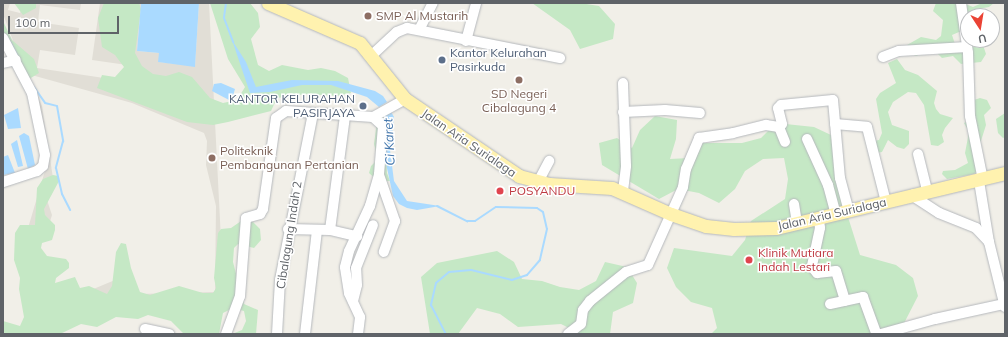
<!DOCTYPE html>
<style>
body{margin:0}
#map{position:relative;width:1008px;height:337px;overflow:hidden;background:#f1efe8;font-family:Mulish,sans-serif}
div>[style]{position:absolute}
.education>*{inset:0;background:#e1ded6}
.green>*{inset:0;background:#c5e8c5}
.water>*{inset:0;background:#aadaff}
.stream>*{height:2px;margin:-1px;padding:0 1px;transform-origin:1px;border-radius:1px;background:#aadaff}
.roads{filter:drop-shadow(0 0 1px #b5b8bc) drop-shadow(0 0 1px #b5b8bc)}
.minor>*{height:10px;margin:-5px;padding:0 5px;transform-origin:5px;border-radius:5px;background:#fff}
.major>*{height:13px;margin:-6.5px;padding:0 6.5px;transform-origin:6.5px;border-radius:6.5px;background:#fff2af}
.dots>*{width:11px;height:11px;translate:-50% -50%;box-sizing:border-box;border:2px solid #fff;border-radius:50%}
span{translate:-50% -50%;white-space:nowrap;text-align:center;line-height:1.15;-webkit-text-stroke:3px #fff;paint-order:stroke}
.education-label{font-size:12px;color:#785e54}
.left{translate:0 -50%;text-align:left}
.service-label{font-size:12px;color:#4e5e75}
.right{translate:-100% -50%;text-align:right}
.street-label{font-size:12px;color:#5f6368}
.health-label{font-size:12px;color:#be3a42}
.water-label{font-size:13px;color:#4174aa;font-style:italic}
.frame{position:absolute;inset:0;border:4px solid #5f6368;pointer-events:none}
.north{position:absolute;left:960px;top:8px;width:40px;height:40px;box-sizing:border-box;background:#fff;border:1px solid #bfc1c3;border-radius:50%;rotate:168deg;font-size:11px;font-weight:700;line-height:16px;text-align:center;color:#5f6368}
.north::after{content:'';display:block;margin:auto;width:14px;height:18px;background:#ea4335;clip-path:polygon(50% 0,100% 100%,50% 72%,0 100%)}
.scale{position:absolute;left:8px;top:16px;width:111px;height:18px;box-sizing:border-box;border:2px solid #5f6368;border-top:0;padding-left:5px;font-size:12px;line-height:14px;white-space:nowrap;color:#5f6368;-webkit-text-stroke:3px #fff;paint-order:stroke}
</style>
<div id="map">
<div class="education">
<div style="clip-path:polygon(evenodd,3px 3px,10px 3px,8px 10px,20px 13px,23px 3px,81px 3px,80px 10px,40px 5px,38px 22px,79px 28px,75px 55px,40px 50px,37px 68px,124px 81px,127px 65px,92px 60px,100px 3px,141px 3px,137px 51px,159px 53px,159px 62px,195px 66px,199px 3px,209px 3px,224px 299px,36px 306px,23px 245px,47px 164px,26px 75px,3px 14px,3px 3px,28px 74px,132px 103px,204px 133px,207px 141px,206px 165px,216px 206px,215px 292px,139px 294px,115px 280px,79px 295px,45px 289px,36px 240px,47px 231px,52px 215px,45px 194px,53px 178px,42px 106px,28px 74px)"></div>
</div>
<div class="green">
<div style="clip-path:polygon(14px 3px,36px 3px,36px 8px,23px 15px)"></div>
<div style="clip-path:polygon(104px 3px,139px 3px,141px 9px,135px 53px,142px 66px,153px 74px,166px 76px,179px 72px,192px 77px,210px 98px,223px 103px,237px 100px,245px 87px,228px 59px,210px 3px,250px 3px,258px 13px,260px 27px,251px 39px,258px 65px,269px 71px,282px 65px,308px 70px,321px 68px,335px 71px,348px 78px,351px 93px,337px 96px,306px 94px,277px 98px,271px 111px,228px 122px,213px 125px,187px 122px,97px 88px,102px 75px,115px 77px,124px 67px,115px 55px,102px 47px,98px 18px)"></div>
<div style="clip-path:polygon(532px 3px,580px 3px,599px 6px,615px 24px,613px 39px,580px 49px,570px 30px)"></div>
<div style="clip-path:polygon(936px 3px,963px 3px,973px 7px,982px 3px,994px 3px,989px 7px,972px 10px,982px 16px,968px 16px,968px 32px,959px 32px,952px 35px,956px 47px,968px 50px,973px 45px,983px 45px,986px 54px,981px 62px,961px 64px,953px 56px,942px 58px,937px 53px,923px 53px,916px 56px,909px 53px,907px 45px,921px 37px,936px 40px,941px 36px,943px 20px,933px 11px)"></div>
<div style="clip-path:polygon(3px 21px,12px 40px,34px 59px,39px 73px,26px 81px,3px 37px)"></div>
<div style="clip-path:polygon(897px 59px,905px 70px,918px 75px,937px 91px,934px 103px,936px 109px,940px 114px,953px 118px,945px 128px,942px 135px,944px 142px,938px 146px,931px 145px,924px 105px,916px 93px,908px 92px,893px 102px,888px 112px,892px 125px,909px 131px,909px 144px,904px 149px,897px 147px,888px 140px,882px 152px,876px 153px,873px 141px,879px 140px,882px 133px,876px 99px,880px 93px,896px 83px,888px 63px)"></div>
<div style="clip-path:polygon(980px 98px,987px 100px,991px 108px,984px 115px,986px 125px,980px 144px,977px 171px,974px 174px,947px 179px,942px 174px,943px 171px,955px 170px,968px 163px,965px 153px,969px 132px,964px 123px,976px 117px,973px 110px,974px 100px)"></div>
<div style="clip-path:polygon(1005px 113px,1005px 137px,1003px 138px,998px 133px,996px 119px)"></div>
<div style="clip-path:polygon(655px 116px,677px 120px,676px 139px,670px 159px,689px 158px,702px 143px,742px 143px,761px 138px,776px 123px,814px 127px,831px 135px,848px 217px,860px 255px,896px 265px,913px 278px,918px 296px,899px 333px,711px 334px,717px 328px,712px 308px,691px 302px,676px 287px,667px 268px,674px 248px,732px 256px,745px 240px,751px 221px,785px 199px,788px 179px,784px 158px,763px 159px,745px 171px,735px 189px,719px 203px,699px 193px,678px 189px,659px 199px,602px 165px,599px 143px,617px 138px,632px 148px,640px 130px)"></div>
<div style="clip-path:polygon(384px 117px,387px 173px,390px 181px,378px 181px,369px 173px,371px 166px,378px 159px,374px 144px,377px 121px)"></div>
<div style="clip-path:polygon(53px 175px,58px 176px,59px 181px,44px 209px,45px 215px,55px 225px,55px 230px,52px 240px,42px 243px,41px 248px,47px 256px,66px 259px,69px 263px,69px 268px,56px 278px,55px 283px,75px 277px,80px 288px,89px 286px,107px 294px,112px 286px,116px 252px,121px 243px,126px 244px,131px 268px,140px 292px,150px 295px,179px 286px,203px 293px,213px 293px,216px 288px,214px 278px,218px 233px,221px 229px,231px 228px,244px 219px,253px 222px,260px 229px,261px 240px,254px 248px,238px 244px,234px 248px,233px 262px,244px 304px,258px 310px,256px 334px,232px 334px,242px 330px,246px 321px,244px 311px,233px 308px,223px 313px,219px 334px,184px 334px,171px 321px,148px 315px,138px 319px,116px 317px,97px 327px,81px 324px,60px 334px,3px 334px,3px 321px,20px 326px,24px 317px,19px 289px,20px 278px,14px 260px,15px 233px,20px 225px,35px 225px,37px 188px,43px 179px)"></div>
<div style="clip-path:polygon(497px 251px,514px 262px,522px 279px,542px 281px,560px 287px,579px 290px,596px 281px,605px 262px,627px 267px,637px 283px,633px 303px,613px 312px,610px 334px,581px 334px,561px 324px,518px 327px,500px 314px,477px 308px,458px 334px,430px 334px,421px 277px,437px 263px)"></div>
</div>
<div class="water">
<div style="clip-path:polygon(141px 3px,199px 3px,195px 67px,158px 62px,159px 53px,137px 51px)"></div>
<div style="clip-path:polygon(232px 40px,246px 62px,256px 87px,292px 80px,338px 81px,375px 91px,383px 96px,387px 102px,379px 107px,367px 97px,331px 85px,302px 85px,270px 92px,250px 93px)"></div>
<div style="clip-path:polygon(221px 83px,235px 89px,232px 99px,229px 100px,212px 91px,214px 84px)"></div>
<div style="clip-path:polygon(18px 108px,21px 128px,8px 129px,4px 115px)"></div>
<div style="clip-path:polygon(390px 110px,394px 117px,390px 150px,394px 181px,407px 201px,440px 206px,417px 210px,407px 208px,399px 204px,393px 196px,384px 154px,387px 127px,384px 114px)"></div>
<div style="clip-path:polygon(24px 133px,29px 136px,35px 165px,28px 169px,19px 136px)"></div>
<div style="clip-path:polygon(17px 140px,23px 166px,18px 167px,11px 144px)"></div>
<div style="clip-path:polygon(8px 155px,15px 173px,3px 175px,3px 157px)"></div>
</div>
<div class="stream">
<div style="left:226px;top:3px;width:15px;rotate:98deg"></div>
<div style="left:224px;top:18px;width:26px;rotate:69deg"></div>
<div style="left:10px;top:42px;width:17px;rotate:62deg"></div>
<div style="left:34px;top:87px;width:19px;rotate:55deg"></div>
<div style="left:45px;top:103px;width:12px;rotate:14deg"></div>
<div style="left:57px;top:106px;width:36px;rotate:80deg"></div>
<div style="left:63px;top:141px;width:28px;rotate:105deg"></div>
<div style="left:56px;top:168px;width:27px;rotate:77deg"></div>
<div style="left:62px;top:194px;width:18px;rotate:63deg"></div>
<div style="left:437px;top:206px;width:34px;rotate:27deg"></div>
<div style="left:467px;top:221px;width:8px"></div>
<div style="left:475px;top:221px;width:25px;rotate:-34deg"></div>
<div style="left:496px;top:207px;width:41px;rotate:1.4deg"></div>
<div style="left:537px;top:208px;width:7px;rotate:34deg"></div>
<div style="left:543px;top:212px;width:17px;rotate:77deg"></div>
<div style="left:547px;top:229px;width:32px;rotate:103deg"></div>
<div style="left:540px;top:260px;width:20px;rotate:131deg"></div>
<div style="left:527px;top:275px;width:16px;rotate:162deg"></div>
<div style="left:512px;top:280px;width:42px;rotate:-166.3deg"></div>
<div style="left:471px;top:270px;width:22px;rotate:175deg"></div>
<div style="left:449px;top:272px;width:17px;rotate:140deg"></div>
<div style="left:436px;top:283px;width:23px;rotate:103deg"></div>
<div style="left:431px;top:305px;width:33px;rotate:63deg"></div>
</div>
<div class="roads">
<div class="minor">
<div style="left:961px;top:3px;width:50px;rotate:82deg"></div>
<div style="left:968px;top:53px;width:63px;rotate:88.2deg"></div>
<div style="left:970px;top:116px;width:65px;rotate:78.5deg"></div>
<div style="left:419px;top:30px;width:30px;rotate:-63deg"></div>
<div style="left:3px;top:38px;width:62px;rotate:62.2deg"></div>
<div style="left:32px;top:93px;width:63px;rotate:78.2deg"></div>
<div style="left:45px;top:155px;width:11px;rotate:100deg"></div>
<div style="left:43px;top:166px;width:8px;rotate:140deg"></div>
<div style="left:37px;top:171px;width:36px;rotate:162deg"></div>
<div style="left:466px;top:41px;width:39px;rotate:-75deg"></div>
<div style="left:371px;top:56px;width:35px;rotate:-43deg"></div>
<div style="left:397px;top:32px;width:11px;rotate:-22deg"></div>
<div style="left:407px;top:28px;width:156px;rotate:11.1deg"></div>
<div style="left:883px;top:57px;width:17px;rotate:-21deg"></div>
<div style="left:899px;top:51px;width:68px;rotate:-3.4deg"></div>
<div style="left:3px;top:63px;width:13px;rotate:-13deg"></div>
<div style="left:623px;top:112px;width:42px;rotate:-2.7deg"></div>
<div style="left:665px;top:110px;width:35px;rotate:5deg"></div>
<div style="left:835px;top:124px;width:32px;rotate:5deg"></div>
<div style="left:867px;top:127px;width:77px;rotate:75.8deg"></div>
<div style="left:779px;top:127px;width:16px;rotate:68deg"></div>
<div style="left:807px;top:139px;width:51px;rotate:65.5deg"></div>
<div style="left:828px;top:185px;width:31px;rotate:75deg"></div>
<div style="left:918px;top:154px;width:38px;rotate:76deg"></div>
<div style="left:379px;top:175px;width:49px;rotate:70.8deg"></div>
<div style="left:395px;top:221px;width:33px;rotate:110deg"></div>
<div style="left:979px;top:181px;width:62px;rotate:80.7deg"></div>
<div style="left:989px;top:242px;width:67px;rotate:76.2deg"></div>
<div style="left:538px;top:182px;width:24px;rotate:-62deg"></div>
<div style="left:623px;top:191px;width:25px;rotate:-83deg"></div>
<div style="left:626px;top:166px;width:83px;rotate:-92.1deg"></div>
<div style="left:914px;top:194px;width:4px;rotate:63deg"></div>
<div style="left:916px;top:198px;width:27px;rotate:33deg"></div>
<div style="left:939px;top:213px;width:40px;rotate:22deg"></div>
<div style="left:976px;top:228px;width:19px;rotate:47deg"></div>
<div style="left:794px;top:204px;width:20px;rotate:81deg"></div>
<div style="left:819px;top:219px;width:9px;rotate:84deg"></div>
<div style="left:820px;top:228px;width:40px;rotate:102deg"></div>
<div style="left:812px;top:267px;width:8px;rotate:50deg"></div>
<div style="left:817px;top:273px;width:19px;rotate:-6deg"></div>
<div style="left:836px;top:271px;width:31px;rotate:73deg"></div>
<div style="left:288px;top:229px;width:42px;rotate:1.4deg"></div>
<div style="left:330px;top:230px;width:28px;rotate:13deg"></div>
<div style="left:330px;top:230px;width:115px;rotate:-82.5deg"></div>
<div style="left:353px;top:301px;width:16px;rotate:-76deg"></div>
<div style="left:357px;top:285px;width:17px;rotate:-93deg"></div>
<div style="left:356px;top:268px;width:46px;rotate:-68.4deg"></div>
<div style="left:830px;top:304px;width:34px;rotate:-12deg"></div>
<div style="left:863px;top:297px;width:37px;rotate:70deg"></div>
<div style="left:145px;top:329px;width:25px;rotate:12deg"></div>
<div style="left:226px;top:334px;width:40px;rotate:-69.8deg"></div>
<div style="left:240px;top:296px;width:78px;rotate:-85.6deg"></div>
<div style="left:246px;top:218px;width:15px;rotate:-16deg"></div>
<div style="left:260px;top:214px;width:6px;rotate:-59deg"></div>
<div style="left:263px;top:209px;width:92px;rotate:-81.9deg"></div>
<div style="left:276px;top:118px;width:12px;rotate:-35deg"></div>
<div style="left:286px;top:111px;width:87px;rotate:3.9deg"></div>
<div style="left:277px;top:334px;width:54px;rotate:-86.8deg"></div>
<div style="left:280px;top:280px;width:170px;rotate:-78.8deg"></div>
<div style="left:305px;top:334px;width:104px;rotate:-83.4deg"></div>
<div style="left:358px;top:334px;width:17px;rotate:-83deg"></div>
<div style="left:360px;top:317px;width:26px;rotate:-115deg"></div>
<div style="left:349px;top:293px;width:26px;rotate:-99deg"></div>
<div style="left:345px;top:267px;width:16px;rotate:-76deg"></div>
<div style="left:349px;top:251px;width:50px;rotate:-65deg"></div>
<div style="left:370px;top:206px;width:33px;rotate:-74deg"></div>
<div style="left:379px;top:174px;width:48px;rotate:-85.2deg"></div>
<div style="left:383px;top:126px;width:13px;rotate:-138deg"></div>
<div style="left:373px;top:117px;width:37px;rotate:-29deg"></div>
<div style="left:568px;top:334px;width:16px;rotate:-38deg"></div>
<div style="left:581px;top:324px;width:14px;rotate:-82deg"></div>
<div style="left:583px;top:310px;width:11px;rotate:-52deg"></div>
<div style="left:590px;top:301px;width:46px;rotate:-38.9deg"></div>
<div style="left:626px;top:272px;width:23px;rotate:-18deg"></div>
<div style="left:648px;top:265px;width:85px;rotate:-65.8deg"></div>
<div style="left:683px;top:187px;width:18px;rotate:-81deg"></div>
<div style="left:686px;top:169px;width:34px;rotate:-67deg"></div>
<div style="left:699px;top:138px;width:34px;rotate:-8deg"></div>
<div style="left:733px;top:133px;width:34px;rotate:-14deg"></div>
<div style="left:766px;top:125px;width:13px;rotate:9deg"></div>
<div style="left:779px;top:127px;width:4px;rotate:-45deg"></div>
<div style="left:782px;top:124px;width:16px;rotate:-104deg"></div>
<div style="left:778px;top:108px;width:4px;rotate:-45deg"></div>
<div style="left:781px;top:105px;width:52px;rotate:-5.5deg"></div>
<div style="left:833px;top:100px;width:78px;rotate:84.9deg"></div>
<div style="left:840px;top:178px;width:35px;rotate:75deg"></div>
<div style="left:881px;top:334px;width:56px;rotate:-15.5deg"></div>
<div style="left:935px;top:319px;width:71px;rotate:-12.3deg"></div>
</div>
<div class="major">
<div style="left:268px;top:3px;width:100px;rotate:23.5deg"></div>
<div style="left:360px;top:43px;width:72px;rotate:51.2deg"></div>
<div style="left:405px;top:99px;width:138px;rotate:34deg"></div>
<div style="left:519px;top:176px;width:31px;rotate:15deg"></div>
<div style="left:549px;top:184px;width:63px;rotate:3.6deg"></div>
<div style="left:612px;top:188px;width:64px;rotate:23.8deg"></div>
<div style="left:671px;top:214px;width:37px;rotate:19deg"></div>
<div style="left:706px;top:226px;width:28px;rotate:6deg"></div>
<div style="left:734px;top:229px;width:42px;rotate:-1.4deg"></div>
<div style="left:776px;top:228px;width:236px;rotate:-13.5deg"></div>
</div>
</div>
<div class="dots">
<div style="left:368px;top:16px;background:#8d6e63"></div>
<div style="left:442px;top:60px;background:#5c6f8a"></div>
<div style="left:519px;top:80px;background:#8d6e63"></div>
<div style="left:363px;top:106px;background:#5c6f8a"></div>
<div style="left:212px;top:158px;background:#8d6e63"></div>
<div style="left:500px;top:191px;background:#e0444e"></div>
<div style="left:749px;top:260px;background:#e0444e"></div>
</div>
<div class="education-label">
<span class="left" style="left:376px;top:16px">SMP Al Mustarih</span>
<span style="left:519px;top:101px">SD Negeri<br>Cibalagung 4</span>
<span class="left" style="left:220px;top:158px">Politeknik<br>Pembangunan Pertanian</span>
</div>
<div class="service-label">
<span class="left" style="left:450px;top:60px">Kantor Kelurahan<br>Pasirkuda</span>
<span class="right" style="left:355px;top:106px">KANTOR KELURAHAN<br>PASIRJAYA</span>
</div>
<div class="street-label">
<span style="left:469px;top:143px;rotate:34deg">Jalan Aria Surialaga</span>
<span style="left:832px;top:214px;rotate:-13deg">Jalan Aria Surialaga</span>
<span style="left:289px;top:235px;rotate:-81deg">Cibalagung Indah 2</span>
</div>
<div class="health-label">
<span class="left" style="left:509px;top:191px">POSYANDU</span>
<span class="left" style="left:758px;top:260px">Klinik Mutiara<br>Indah Lestari</span>
</div>
<div class="water-label">
<span style="left:389px;top:142px;rotate:-93deg">Ci Karet</span>
</div>
<div class="frame"></div>
<div class="north">U</div>
<div class="scale">100 m</div>
</div>
